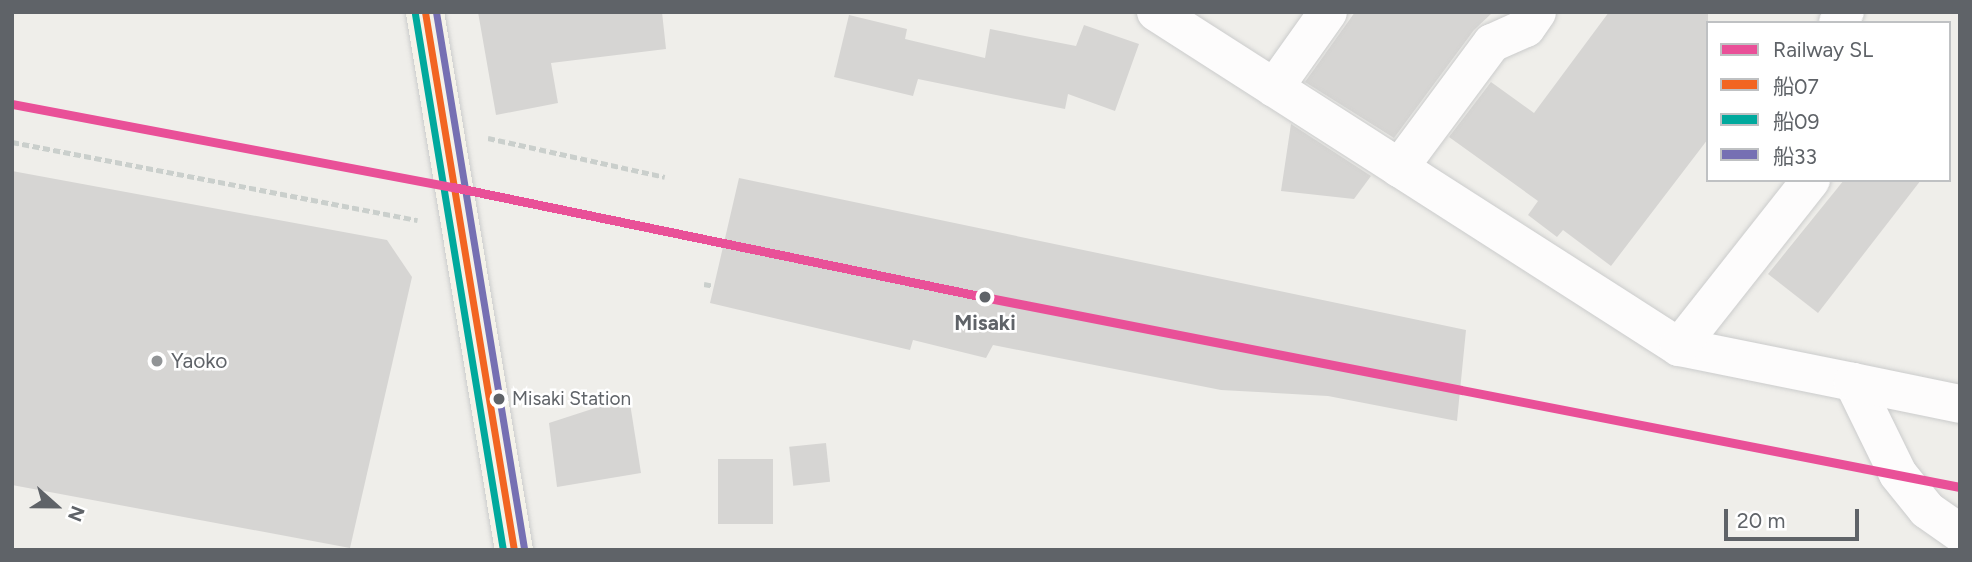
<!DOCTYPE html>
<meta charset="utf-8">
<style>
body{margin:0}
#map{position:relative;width:1972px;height:562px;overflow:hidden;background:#efeeea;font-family:Figtree,"Noto Sans JP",sans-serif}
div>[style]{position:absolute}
.building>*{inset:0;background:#d6d5d3;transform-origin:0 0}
.path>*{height:4.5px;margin-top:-2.25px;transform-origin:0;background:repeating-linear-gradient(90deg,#cacfcc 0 7px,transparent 0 10.5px)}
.roads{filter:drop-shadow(0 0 2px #cbcccc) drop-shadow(0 0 2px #cbcccc)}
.minor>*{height:38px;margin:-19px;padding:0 19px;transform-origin:19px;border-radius:19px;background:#fdfcfc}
.major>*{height:38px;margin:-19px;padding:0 19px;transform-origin:19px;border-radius:19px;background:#f4f2e9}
.bus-1>*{height:7px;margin:-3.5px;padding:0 3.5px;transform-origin:3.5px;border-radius:3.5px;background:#f26522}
.bus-2>*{height:7px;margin:-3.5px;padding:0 3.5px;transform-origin:3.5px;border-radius:3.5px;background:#00a99d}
.bus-3>*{height:7px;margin:-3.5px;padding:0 3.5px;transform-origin:3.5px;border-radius:3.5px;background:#7670b3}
.rail-1>*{height:9px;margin:-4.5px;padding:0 4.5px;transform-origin:4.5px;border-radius:4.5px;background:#e95098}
.dots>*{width:19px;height:19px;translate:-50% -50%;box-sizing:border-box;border:4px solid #fff;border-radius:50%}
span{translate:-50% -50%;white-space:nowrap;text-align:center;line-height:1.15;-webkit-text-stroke:5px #fff;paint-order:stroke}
.bus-label{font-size:19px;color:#5f6368}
.left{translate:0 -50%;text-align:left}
.stop-label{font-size:21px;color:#5f6368;font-weight:700}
.poi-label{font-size:21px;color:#5f6368}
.frame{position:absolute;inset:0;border:14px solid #5f6368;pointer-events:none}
.legend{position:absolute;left:1706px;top:21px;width:245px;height:161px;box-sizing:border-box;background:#fff;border:2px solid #bfc1c3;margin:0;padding:9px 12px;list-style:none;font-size:21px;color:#5f6368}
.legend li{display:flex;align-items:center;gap:14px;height:35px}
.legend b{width:35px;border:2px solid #bfc1c3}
.north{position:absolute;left:21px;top:471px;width:70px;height:70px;-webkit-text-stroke:5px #fff;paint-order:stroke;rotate:111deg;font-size:19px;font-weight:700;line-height:28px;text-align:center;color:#5f6368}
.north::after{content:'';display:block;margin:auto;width:24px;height:32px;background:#5f6368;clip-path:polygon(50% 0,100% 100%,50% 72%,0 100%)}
.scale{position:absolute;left:1724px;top:509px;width:135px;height:32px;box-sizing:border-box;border:4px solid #5f6368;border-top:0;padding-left:9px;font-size:21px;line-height:24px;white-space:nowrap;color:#5f6368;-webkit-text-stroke:5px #fff;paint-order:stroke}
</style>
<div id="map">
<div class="building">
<div style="clip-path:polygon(478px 12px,662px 12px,666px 49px,551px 63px,558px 103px,496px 115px)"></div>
<div style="clip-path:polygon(1355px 12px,1493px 12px,1474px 30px,1394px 138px,1305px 82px)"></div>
<div style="clip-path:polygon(1609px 12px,1708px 12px,1708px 139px,1611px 266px,1563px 230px,1557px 237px,1528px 215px,1538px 201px,1449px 137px,1491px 82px,1534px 113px)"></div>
<div style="clip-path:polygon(849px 15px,907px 29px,905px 39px,985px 58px,990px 29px,1076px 46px,1084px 25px,1139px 44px,1115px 111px,1068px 94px,1065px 109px,918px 79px,913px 96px,834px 77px)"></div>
<div style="clip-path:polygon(1291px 124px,1371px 176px,1354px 199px,1281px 191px)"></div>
<div style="clip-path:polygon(12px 171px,387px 240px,412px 277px,350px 548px,12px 485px)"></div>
<div style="clip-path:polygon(739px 178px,1466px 330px,1457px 421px,1328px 396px,1221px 390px,993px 345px,986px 358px,913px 340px,910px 350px,710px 303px)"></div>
<div style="clip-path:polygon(1844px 180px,1921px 180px,1818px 313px,1768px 274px)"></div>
<div style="clip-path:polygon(629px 397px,641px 473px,557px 487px,549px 423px)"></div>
<div style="left:826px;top:443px;width:39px;height:37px;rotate:84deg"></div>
<div style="left:773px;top:459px;width:65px;height:55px;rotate:90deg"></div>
</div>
<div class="path">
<div style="left:488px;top:138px;width:181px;rotate:12.4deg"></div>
<div style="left:12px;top:142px;width:413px;rotate:10.9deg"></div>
<div style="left:704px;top:284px;width:10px;rotate:11deg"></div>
</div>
<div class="roads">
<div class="minor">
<div style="left:1156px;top:12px;width:621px;rotate:32.64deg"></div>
<div style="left:1679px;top:347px;width:177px;rotate:11.4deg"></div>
<div style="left:1853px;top:382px;width:102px;rotate:63.9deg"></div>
<div style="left:1898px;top:474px;width:46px;rotate:51.1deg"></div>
<div style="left:1927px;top:510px;width:40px;rotate:34.9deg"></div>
<div style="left:1838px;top:23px;width:13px;rotate:-58deg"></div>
<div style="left:1274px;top:88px;width:93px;rotate:-54.6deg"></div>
<div style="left:1399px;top:168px;width:156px;rotate:-53.4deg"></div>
<div style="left:1492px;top:43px;width:37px;rotate:-24deg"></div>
<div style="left:1526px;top:28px;width:19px;rotate:-55deg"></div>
<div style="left:1679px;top:347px;width:213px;rotate:-51.7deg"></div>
<div style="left:1853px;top:382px;width:109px;rotate:11.6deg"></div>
</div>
<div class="major">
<div style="left:425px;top:12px;width:545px;rotate:80.61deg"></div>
</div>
</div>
<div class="bus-1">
<div style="left:425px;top:12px;width:545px;rotate:80.61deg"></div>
</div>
<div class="bus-2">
<div style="left:415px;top:14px;width:543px;rotate:80.68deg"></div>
</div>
<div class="bus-3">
<div style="left:436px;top:12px;width:543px;rotate:80.68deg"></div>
</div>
<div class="rail-1">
<div style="left:12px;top:104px;width:449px;rotate:10.7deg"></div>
<div style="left:453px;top:187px;width:542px;rotate:11.7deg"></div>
<div style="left:984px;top:297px;width:994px;rotate:11.02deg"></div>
</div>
<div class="dots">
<div style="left:985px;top:297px;background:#5f6368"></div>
<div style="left:157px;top:361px;background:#919496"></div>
<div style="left:499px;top:399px;background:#5f6368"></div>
</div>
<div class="bus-label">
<span class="left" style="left:512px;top:399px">Misaki Station</span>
</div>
<div class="stop-label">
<span style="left:985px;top:323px">Misaki</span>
</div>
<div class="poi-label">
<span class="left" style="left:171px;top:361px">Yaoko</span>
</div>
<div class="frame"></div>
<ul class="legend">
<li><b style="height:9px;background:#e95098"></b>Railway SL</li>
<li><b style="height:9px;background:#f26522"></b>船07</li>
<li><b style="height:9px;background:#00a99d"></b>船09</li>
<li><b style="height:9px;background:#7670b3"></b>船33</li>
</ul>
<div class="north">N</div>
<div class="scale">20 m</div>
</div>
